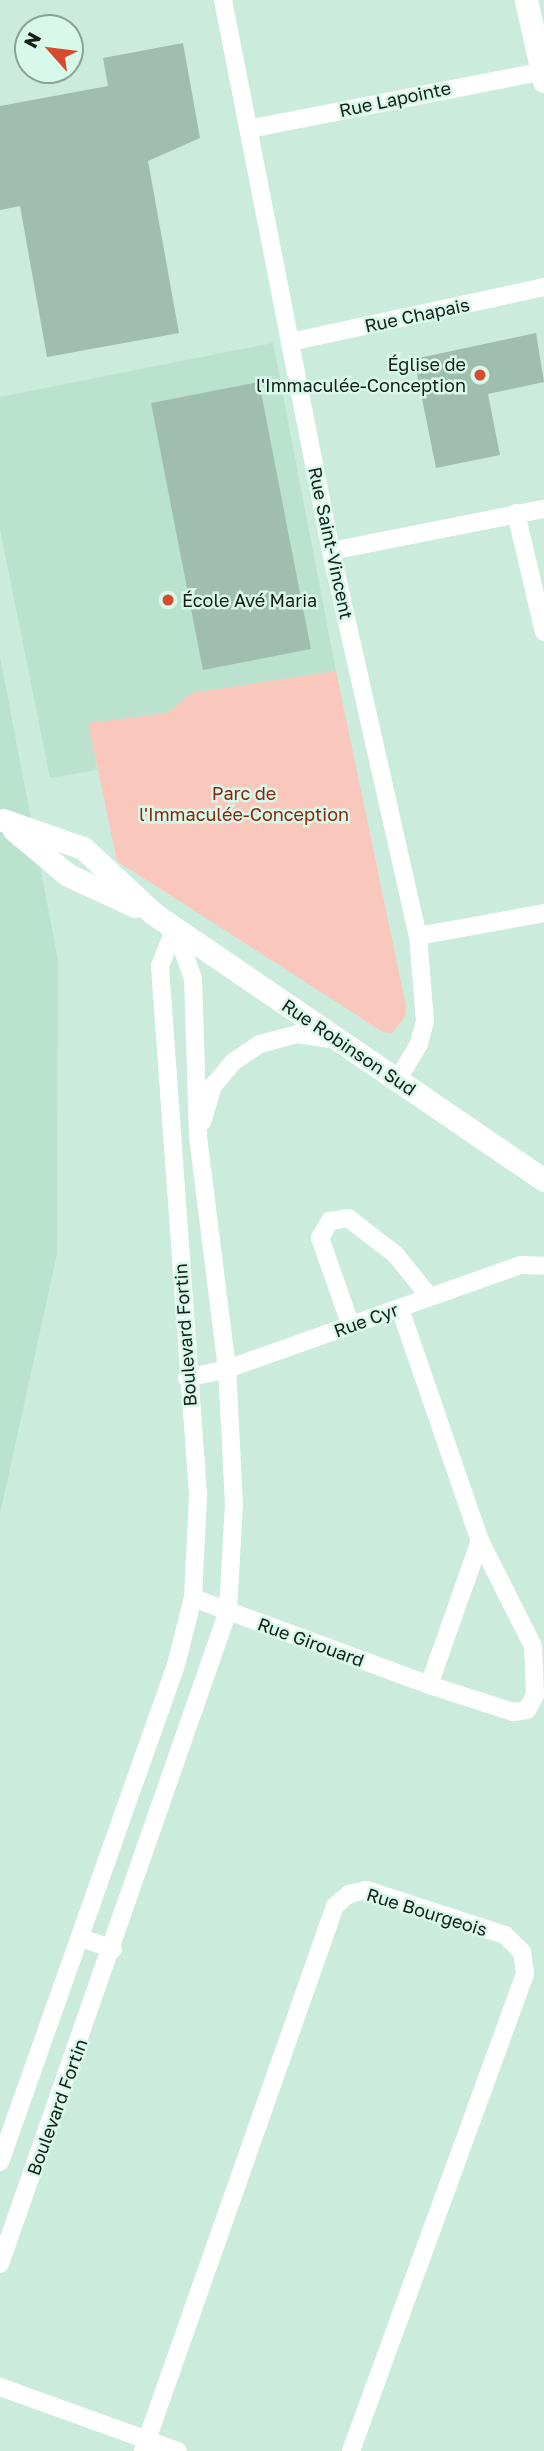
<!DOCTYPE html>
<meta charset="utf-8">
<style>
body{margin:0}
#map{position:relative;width:544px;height:2451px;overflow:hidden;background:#cbebdc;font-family:"Golos Text",sans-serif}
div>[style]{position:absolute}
.built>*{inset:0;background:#bae2cf}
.green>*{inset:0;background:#f9c7bb}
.building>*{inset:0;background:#9fbeb0;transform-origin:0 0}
.minor>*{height:18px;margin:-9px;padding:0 9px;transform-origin:9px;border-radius:9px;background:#fff}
.tertiary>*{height:23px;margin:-11.5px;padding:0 11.5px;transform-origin:11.5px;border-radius:11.5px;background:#fff}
.dots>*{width:19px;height:19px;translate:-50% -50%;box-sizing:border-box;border:4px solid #d8f8e9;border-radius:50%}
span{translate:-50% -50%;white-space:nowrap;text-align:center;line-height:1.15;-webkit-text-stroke:5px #d8f8e9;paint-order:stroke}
.street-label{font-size:18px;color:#131e19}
.poi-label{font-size:18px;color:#131e19}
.right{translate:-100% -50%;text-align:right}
.left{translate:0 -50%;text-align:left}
.park-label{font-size:18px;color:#8b240d}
.north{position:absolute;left:14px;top:14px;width:70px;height:70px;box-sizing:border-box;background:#d8f8e9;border:2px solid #89a196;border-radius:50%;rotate:298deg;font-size:19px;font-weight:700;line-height:28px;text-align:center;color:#131e19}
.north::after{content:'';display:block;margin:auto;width:24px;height:32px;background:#d64b2e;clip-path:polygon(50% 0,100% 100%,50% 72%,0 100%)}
</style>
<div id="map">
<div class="built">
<div style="clip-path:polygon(273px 343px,336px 671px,192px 693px,167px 713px,89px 723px,97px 770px,50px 778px,0 529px,0 397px)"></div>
<div style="clip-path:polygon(0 657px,58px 960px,57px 1254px,0 1514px)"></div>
</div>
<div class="green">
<div style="clip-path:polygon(336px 671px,406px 1006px,405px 1017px,392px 1033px,383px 1032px,117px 861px,88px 723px,167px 713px,192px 693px)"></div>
</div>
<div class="building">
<div style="clip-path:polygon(183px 43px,200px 138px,148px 161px,179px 333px,47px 357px,20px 206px,0 210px,0 106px,108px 86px,103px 58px)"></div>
<div style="clip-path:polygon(536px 333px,544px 382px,488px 394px,500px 455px,436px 468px,414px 359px)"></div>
<div style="left:259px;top:382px;width:272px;height:110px;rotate:79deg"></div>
</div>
<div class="minor">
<div style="left:223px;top:0;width:561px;rotate:78.91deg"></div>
<div style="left:331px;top:551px;width:395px;rotate:77.3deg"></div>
<div style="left:418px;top:936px;width:85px;rotate:85.3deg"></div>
<div style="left:425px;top:1021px;width:24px;rotate:105deg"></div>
<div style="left:419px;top:1044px;width:41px;rotate:121deg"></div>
<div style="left:249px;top:129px;width:301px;rotate:-11.1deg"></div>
<div style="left:290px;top:342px;width:260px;rotate:-12.2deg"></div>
<div style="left:516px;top:513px;width:122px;rotate:76.8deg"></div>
<div style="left:331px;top:551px;width:217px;rotate:-11.2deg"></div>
<div style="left:418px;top:936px;width:128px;rotate:-10.3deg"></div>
<div style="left:202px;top:1122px;width:38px;rotate:-73deg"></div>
<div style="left:213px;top:1086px;width:31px;rotate:-50deg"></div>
<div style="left:233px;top:1062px;width:32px;rotate:-34deg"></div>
<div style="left:260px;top:1044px;width:39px;rotate:-15deg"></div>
<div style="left:298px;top:1034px;width:37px;rotate:9deg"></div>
<div style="left:351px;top:1326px;width:93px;rotate:-109.4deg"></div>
<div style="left:320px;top:1238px;width:20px;rotate:-60deg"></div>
<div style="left:330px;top:1221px;width:18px;rotate:-9deg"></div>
<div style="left:348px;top:1218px;width:59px;rotate:37.5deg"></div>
<div style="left:395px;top:1254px;width:54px;rotate:51deg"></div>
<div style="left:187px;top:1378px;width:41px;rotate:-12.7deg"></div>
<div style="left:227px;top:1369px;width:312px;rotate:-19.5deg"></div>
<div style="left:521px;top:1265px;width:23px;rotate:2deg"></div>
<div style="left:193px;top:1598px;width:252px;rotate:20.2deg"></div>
<div style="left:429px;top:1685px;width:153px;rotate:-70.5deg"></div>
<div style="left:480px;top:1541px;width:245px;rotate:-109deg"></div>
<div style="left:429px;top:1685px;width:88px;rotate:17.8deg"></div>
<div style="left:513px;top:1712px;width:14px;rotate:-8deg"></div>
<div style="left:527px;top:1710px;width:17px;rotate:-62deg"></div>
<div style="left:535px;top:1695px;width:49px;rotate:-92.3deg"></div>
<div style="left:533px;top:1646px;width:118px;rotate:-116.8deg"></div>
<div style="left:81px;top:1938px;width:34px;rotate:19deg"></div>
<div style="left:0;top:2162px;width:527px;rotate:-70.5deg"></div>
<div style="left:176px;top:1665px;width:69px;rotate:-75.8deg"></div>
<div style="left:193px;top:1598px;width:104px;rotate:-87.2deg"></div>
<div style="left:198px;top:1494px;width:529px;rotate:-94.12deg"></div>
<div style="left:160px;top:966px;width:41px;rotate:-68.5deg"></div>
<div style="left:0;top:2264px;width:692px;rotate:-70.75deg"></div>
<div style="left:228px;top:1611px;width:106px;rotate:-86.8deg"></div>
<div style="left:234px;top:1505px;width:136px;rotate:-92.9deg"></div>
<div style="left:227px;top:1369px;width:235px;rotate:-97.1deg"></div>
<div style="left:198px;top:1136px;width:157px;rotate:-91.8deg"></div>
<div style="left:193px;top:979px;width:54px;rotate:-109.4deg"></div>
<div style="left:0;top:2387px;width:189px;rotate:19.8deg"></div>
<div style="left:143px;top:2451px;width:578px;rotate:-70.59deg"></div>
<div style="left:335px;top:1906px;width:18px;rotate:-41deg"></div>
<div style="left:349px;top:1894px;width:18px;rotate:-13deg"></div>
<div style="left:367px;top:1890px;width:145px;rotate:18.1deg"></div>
<div style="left:505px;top:1935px;width:24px;rotate:45deg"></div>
<div style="left:522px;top:1952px;width:22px;rotate:82deg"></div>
<div style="left:525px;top:1974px;width:508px;rotate:110.04deg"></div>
</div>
<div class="tertiary">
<div style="left:526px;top:0;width:83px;rotate:77.5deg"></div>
<div style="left:3px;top:820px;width:85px;rotate:19.3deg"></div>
<div style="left:83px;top:848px;width:97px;rotate:42.9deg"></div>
<div style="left:154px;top:914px;width:472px;rotate:34.3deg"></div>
<div style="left:14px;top:830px;width:70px;rotate:39.8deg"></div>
<div style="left:68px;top:875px;width:74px;rotate:24.8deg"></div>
</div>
<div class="dots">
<div style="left:480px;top:375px;background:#d64b2e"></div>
<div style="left:168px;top:600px;background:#d64b2e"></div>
</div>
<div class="street-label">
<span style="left:395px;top:99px;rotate:-12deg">Rue Lapointe</span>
<span style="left:417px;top:315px;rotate:-12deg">Rue Chapais</span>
<span style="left:331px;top:543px;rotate:78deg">Rue Saint-Vincent</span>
<span style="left:349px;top:1047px;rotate:34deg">Rue Robinson Sud</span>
<span style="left:366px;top:1320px;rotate:-20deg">Rue Cyr</span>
<span style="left:185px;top:1335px;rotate:-94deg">Boulevard Fortin</span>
<span style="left:311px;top:1642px;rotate:20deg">Rue Girouard</span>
<span style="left:427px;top:1912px;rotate:17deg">Rue Bourgeois</span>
<span style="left:57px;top:2107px;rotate:-70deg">Boulevard Fortin</span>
</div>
<div class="poi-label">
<span class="right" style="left:466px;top:375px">Église de<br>l'Immaculée-Conception</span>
<span class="left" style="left:182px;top:600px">École Avé Maria</span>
</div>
<div class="park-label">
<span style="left:244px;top:804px">Parc de<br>l'Immaculée-Conception</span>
</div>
<div class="north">N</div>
</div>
